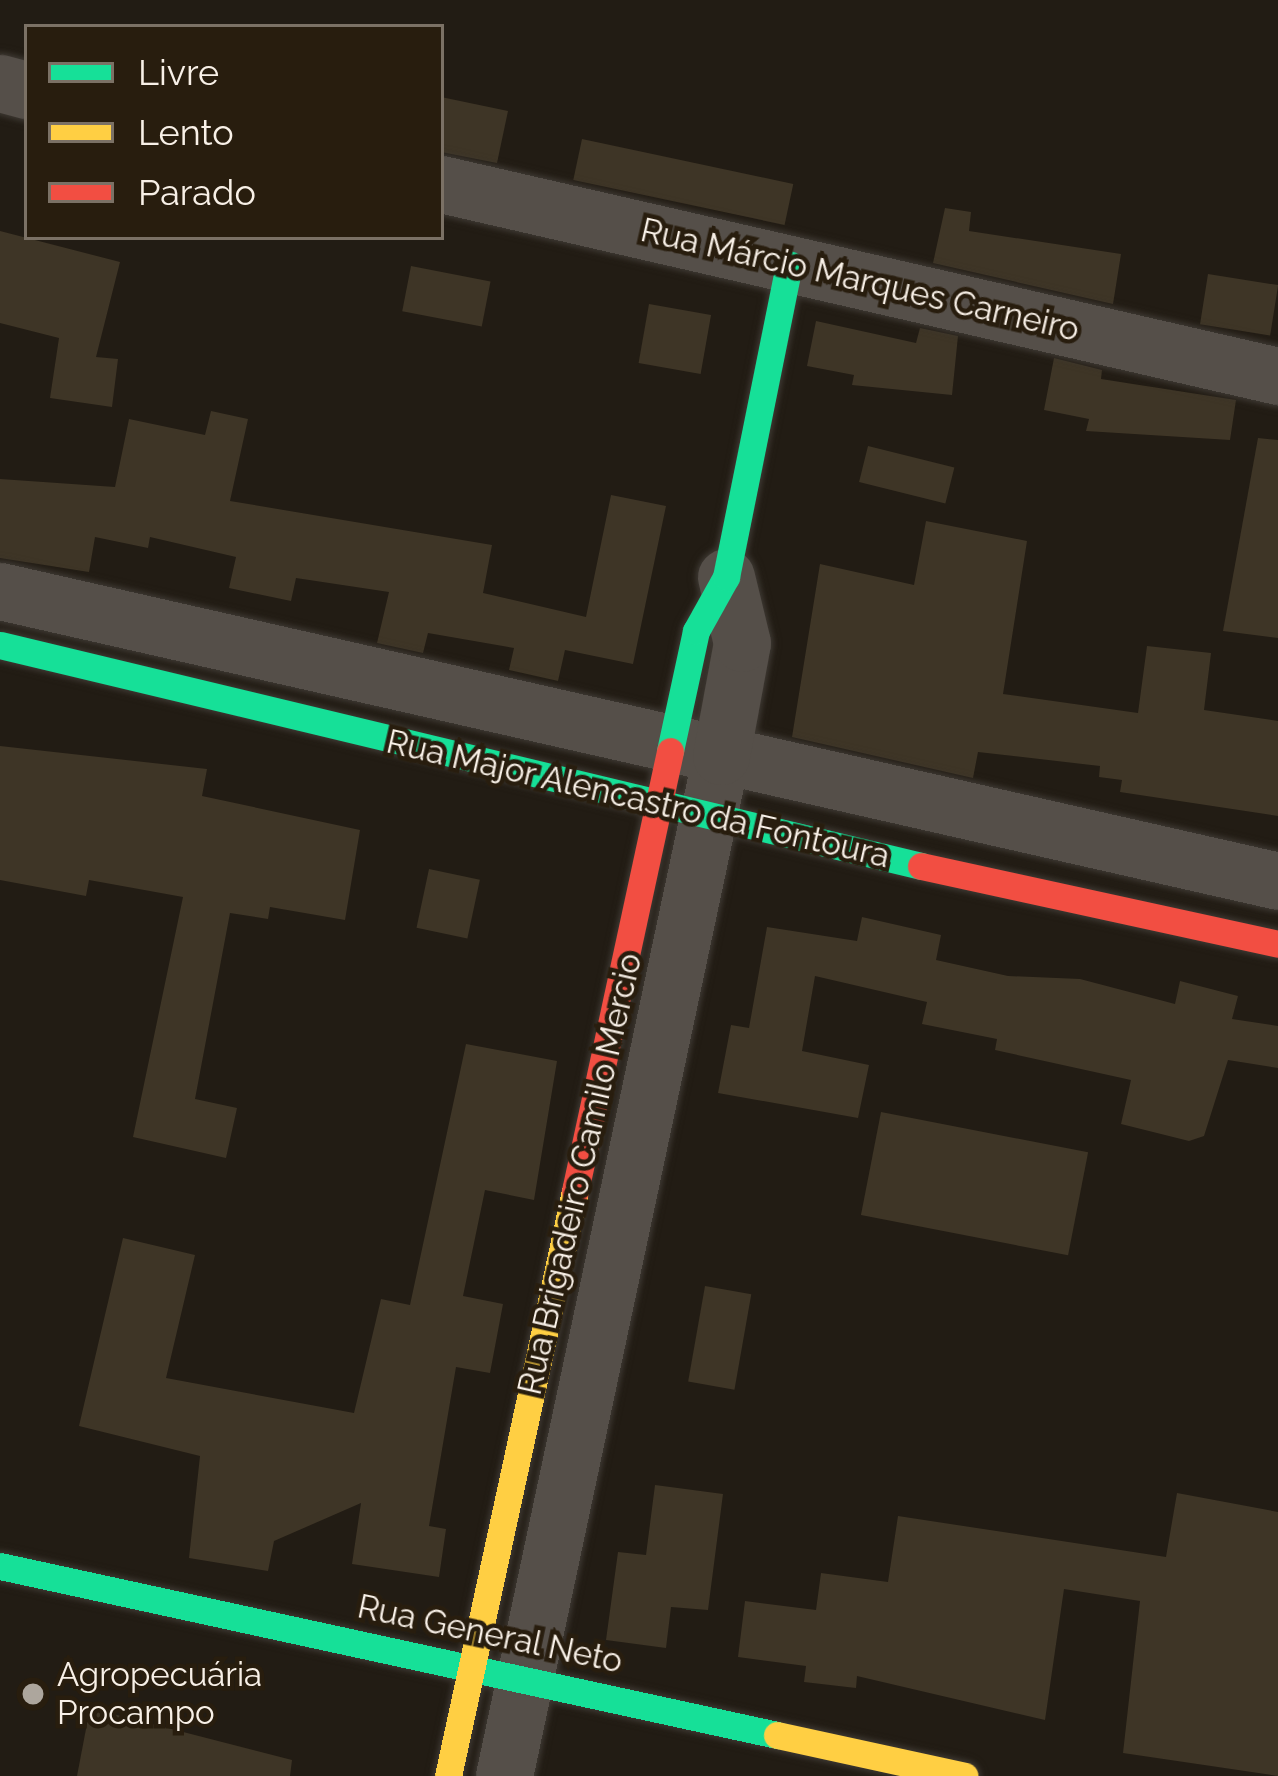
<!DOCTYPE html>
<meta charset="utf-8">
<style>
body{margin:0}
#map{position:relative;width:1278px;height:1776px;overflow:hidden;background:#221c14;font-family:Raleway,sans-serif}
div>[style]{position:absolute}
.building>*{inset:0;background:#3e3526;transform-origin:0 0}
.roads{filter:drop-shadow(0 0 3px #3e3933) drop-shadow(0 0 3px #3e3933)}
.street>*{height:57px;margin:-28.5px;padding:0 28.5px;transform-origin:28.5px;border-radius:28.5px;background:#554f49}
.fast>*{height:27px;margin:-13.5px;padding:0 13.5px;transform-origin:13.5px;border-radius:13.5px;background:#16e098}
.slow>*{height:27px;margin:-13.5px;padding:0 13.5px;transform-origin:13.5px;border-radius:13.5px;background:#ffcf43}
.jam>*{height:27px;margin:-13.5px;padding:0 13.5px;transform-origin:13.5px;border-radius:13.5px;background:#f24e42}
.dots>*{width:33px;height:33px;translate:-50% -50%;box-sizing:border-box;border:6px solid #281d0e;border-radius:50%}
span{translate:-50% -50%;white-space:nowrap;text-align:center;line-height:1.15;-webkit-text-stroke:9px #281d0e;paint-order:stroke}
.street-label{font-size:33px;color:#f8f0e7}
.poi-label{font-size:33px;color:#f8f0e7}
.left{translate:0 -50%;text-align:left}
.legend{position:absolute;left:24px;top:24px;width:420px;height:216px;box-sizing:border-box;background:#281d0e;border:3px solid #7b7165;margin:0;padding:15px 21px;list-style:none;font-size:36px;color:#f8f0e7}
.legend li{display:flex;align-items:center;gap:24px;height:60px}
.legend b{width:60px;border:3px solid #7b7165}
</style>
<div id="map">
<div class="building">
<div style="clip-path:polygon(441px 97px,508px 111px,497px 163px,441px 152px)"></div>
<div style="left:582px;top:139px;width:216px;height:42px;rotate:12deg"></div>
<div style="clip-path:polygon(945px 208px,971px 212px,969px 231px,1121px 254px,1113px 304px,933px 263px)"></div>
<div style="clip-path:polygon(0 231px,120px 262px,96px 357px,118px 359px,112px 407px,50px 398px,59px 338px,0 323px)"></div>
<div style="left:411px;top:266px;width:81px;height:46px;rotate:11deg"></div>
<div style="left:1208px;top:274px;width:71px;height:51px;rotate:9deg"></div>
<div style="left:649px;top:304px;width:63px;height:60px;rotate:10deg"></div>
<div style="clip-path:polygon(816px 321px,916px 343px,920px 328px,958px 336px,952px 395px,852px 385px,854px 375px,807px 366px)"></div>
<div style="clip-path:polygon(1054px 358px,1102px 370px,1101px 379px,1236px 400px,1230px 440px,1086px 431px,1089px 419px,1044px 410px)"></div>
<div style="clip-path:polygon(211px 411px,248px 419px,230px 501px,492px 545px,483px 593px,586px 617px,611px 495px,666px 506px,633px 664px,565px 650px,558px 681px,509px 670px,514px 648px,428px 633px,423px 653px,377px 643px,389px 592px,296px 578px,291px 601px,229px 588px,236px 557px,150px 537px,148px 548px,95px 537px,89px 572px,0 558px,0 479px,115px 487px,129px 419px,205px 435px)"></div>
<div style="clip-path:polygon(1258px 438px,1278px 440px,1278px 638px,1223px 631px)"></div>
<div style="left:868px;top:446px;width:89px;height:37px;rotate:14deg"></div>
<div style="clip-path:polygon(926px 521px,1027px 541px,1003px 694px,1138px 713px,1147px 646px,1211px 653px,1204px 710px,1278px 721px,1278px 816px,1120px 792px,1122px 780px,1099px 777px,1100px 766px,978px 752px,973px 778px,792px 737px,820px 564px,914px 585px)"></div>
<div style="clip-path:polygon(0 746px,207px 769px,202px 796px,360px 830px,345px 920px,270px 907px,268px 919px,230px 913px,195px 1099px,237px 1108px,226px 1158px,133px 1137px,183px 897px,89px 880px,86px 896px,0 880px)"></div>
<div style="left:429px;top:869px;width:52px;height:60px;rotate:12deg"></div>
<div style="clip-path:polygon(862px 917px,941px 935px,936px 960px,1008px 976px,1080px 979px,1175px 1004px,1180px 981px,1238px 996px,1232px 1019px,1278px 1026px,1278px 1068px,1228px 1060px,1204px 1136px,1189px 1141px,1121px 1124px,1131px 1080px,995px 1050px,997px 1039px,922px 1024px,927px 1002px,815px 976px,802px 1051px,869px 1065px,858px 1118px,718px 1093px,731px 1025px,749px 1028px,767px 927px,857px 941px)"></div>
<div style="clip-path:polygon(466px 1044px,557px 1061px,534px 1200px,485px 1190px,463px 1296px,503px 1304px,490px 1373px,456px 1367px,429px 1526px,446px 1529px,439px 1577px,352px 1564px,361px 1503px,274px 1541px,268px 1571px,189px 1558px,200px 1456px,79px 1426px,123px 1238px,195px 1255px,166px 1378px,354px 1413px,381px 1299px,410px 1305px)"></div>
<div style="left:881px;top:1112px;width:211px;height:105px;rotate:11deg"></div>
<div style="left:705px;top:1286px;width:47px;height:97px;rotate:10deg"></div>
<div style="clip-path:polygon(655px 1485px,723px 1494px,708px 1610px,671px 1607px,666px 1648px,606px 1640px,618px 1552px,646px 1555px)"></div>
<div style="clip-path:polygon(1177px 1493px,1278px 1512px,1278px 1776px,1123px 1753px,1140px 1601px,1064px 1589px,1045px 1720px,857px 1676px,856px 1688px,804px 1682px,806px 1666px,738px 1657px,745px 1601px,816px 1610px,821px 1573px,888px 1582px,898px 1516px,1166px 1557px)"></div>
<div style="clip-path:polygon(90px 1708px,292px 1760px,290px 1776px,77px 1776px)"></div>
</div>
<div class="roads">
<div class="street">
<div style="left:0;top:83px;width:28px;rotate:15deg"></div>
<div style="left:441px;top:184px;width:859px;rotate:12.92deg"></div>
<div style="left:0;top:591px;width:1310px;rotate:12.78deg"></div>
<div style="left:504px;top:1776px;width:1043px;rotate:-77.99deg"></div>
<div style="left:721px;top:756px;width:115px;rotate:-79.5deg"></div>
<div style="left:742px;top:643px;width:68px;rotate:-103.6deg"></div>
</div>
<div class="fast">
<div style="left:0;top:645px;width:947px;rotate:13.49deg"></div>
<div style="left:670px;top:751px;width:123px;rotate:-77.8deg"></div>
<div style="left:696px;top:631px;width:62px;rotate:-60.9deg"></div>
<div style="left:726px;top:577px;width:319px;rotate:-78.6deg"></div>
<div style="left:0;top:1566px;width:795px;rotate:12.27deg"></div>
</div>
<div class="slow">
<div style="left:777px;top:1735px;width:192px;rotate:12.3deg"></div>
<div style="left:448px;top:1776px;width:599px;rotate:-77.75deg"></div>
</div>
<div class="jam">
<div style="left:921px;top:866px;width:365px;rotate:12.3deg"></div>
<div style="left:575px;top:1191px;width:450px;rotate:-77.8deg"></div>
</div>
</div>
<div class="dots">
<div style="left:33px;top:1694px;background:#ada69d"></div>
</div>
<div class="street-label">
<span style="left:860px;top:280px;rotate:13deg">Rua Márcio Marques Carneiro</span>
<span style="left:638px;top:799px;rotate:13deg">Rua Major Alencastro da Fontoura</span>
<span style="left:580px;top:1174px;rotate:-77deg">Rua Brigadeiro Camilo Mercio</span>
<span style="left:490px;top:1634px;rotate:12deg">Rua General Neto</span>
</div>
<div class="poi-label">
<span class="left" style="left:57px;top:1694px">Agropecuária<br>Procampo</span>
</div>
<ul class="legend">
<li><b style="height:15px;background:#16e098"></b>Livre</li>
<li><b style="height:15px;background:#ffcf43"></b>Lento</li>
<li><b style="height:15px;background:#f24e42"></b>Parado</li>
</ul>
</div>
